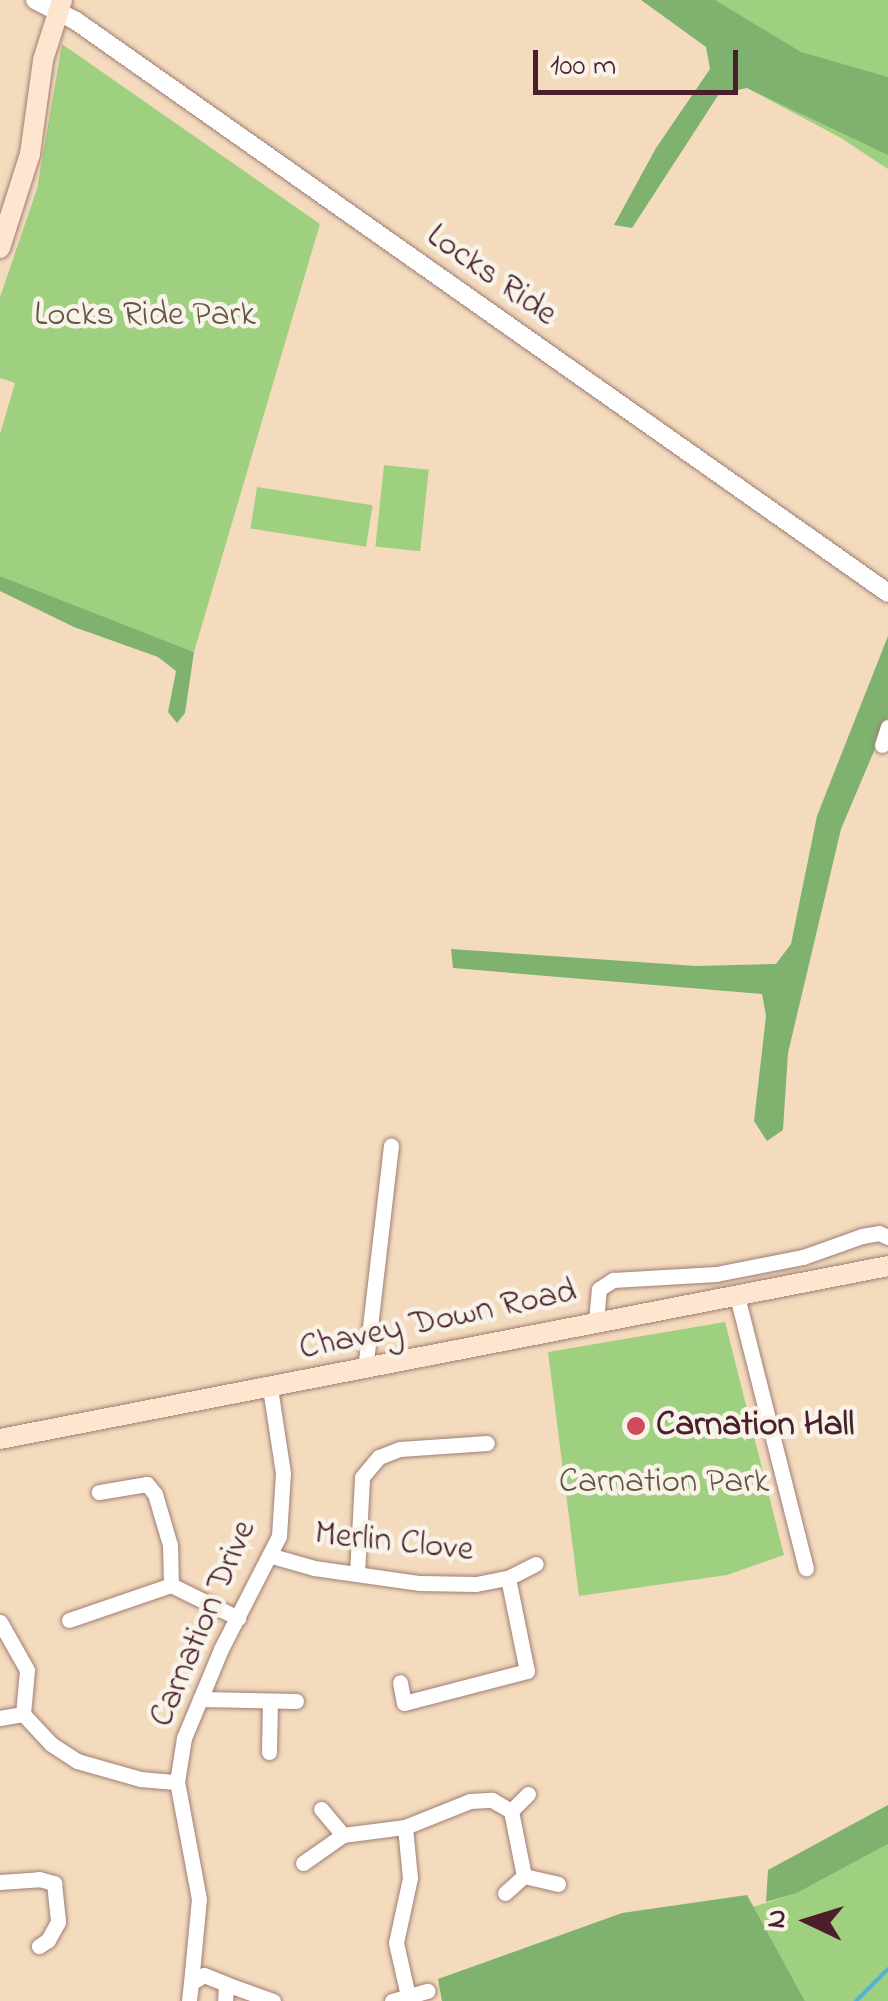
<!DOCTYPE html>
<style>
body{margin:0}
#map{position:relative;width:888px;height:2001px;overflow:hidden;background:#f4dbbe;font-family:"Indie Flower",sans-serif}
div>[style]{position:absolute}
.green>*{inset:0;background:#9fd080;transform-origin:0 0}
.forest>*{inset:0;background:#7fb26e}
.stream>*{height:4px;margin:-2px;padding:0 2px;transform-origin:2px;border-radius:2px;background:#55b2d3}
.roads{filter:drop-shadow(0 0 2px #9f7d74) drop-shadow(0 0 2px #9f7d74)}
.minor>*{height:15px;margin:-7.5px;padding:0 7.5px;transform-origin:7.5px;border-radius:7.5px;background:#fff}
.tertiary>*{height:18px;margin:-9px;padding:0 9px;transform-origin:9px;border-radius:9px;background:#fff}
.secondary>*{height:20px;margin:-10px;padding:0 10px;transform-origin:10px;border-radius:10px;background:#fde5d0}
.dots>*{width:28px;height:28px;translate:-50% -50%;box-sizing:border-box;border:5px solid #f7f3e8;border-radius:50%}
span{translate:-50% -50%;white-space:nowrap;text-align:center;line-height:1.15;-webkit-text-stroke:9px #f7f3e8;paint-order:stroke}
.street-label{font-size:35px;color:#4a1f2b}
.park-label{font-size:35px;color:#645444}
.poi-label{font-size:35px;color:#4a1f2b;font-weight:700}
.left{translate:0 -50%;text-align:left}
.north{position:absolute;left:758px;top:1871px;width:100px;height:100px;-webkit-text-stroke:8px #f7f3e8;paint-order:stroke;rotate:274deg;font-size:28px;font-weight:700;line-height:40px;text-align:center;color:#4a1f2b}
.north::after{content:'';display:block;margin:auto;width:35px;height:45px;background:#4a1f2b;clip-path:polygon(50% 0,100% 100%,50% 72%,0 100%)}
.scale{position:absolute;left:533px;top:50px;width:205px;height:45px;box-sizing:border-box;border:5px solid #4a1f2b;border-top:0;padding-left:12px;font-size:30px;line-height:35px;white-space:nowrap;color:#4a1f2b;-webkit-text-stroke:8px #f7f3e8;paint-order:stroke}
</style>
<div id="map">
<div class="green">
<div style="clip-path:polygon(673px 0,888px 0,888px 169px,841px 138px,747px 88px)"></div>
<div style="clip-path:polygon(62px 44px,320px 224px,194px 652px,0 576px,0 434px,15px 383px,0 378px,0 297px,37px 189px)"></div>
<div style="left:384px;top:465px;width:45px;height:82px;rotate:6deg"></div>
<div style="left:257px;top:487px;width:117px;height:42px;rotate:9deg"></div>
<div style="clip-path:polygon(725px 1322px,784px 1555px,727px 1575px,579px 1596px,548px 1352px)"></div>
<div style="clip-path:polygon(888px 1844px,888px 2001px,805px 2001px,753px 1907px,797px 1893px)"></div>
</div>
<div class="forest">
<div style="clip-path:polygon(641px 0,715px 0,801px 52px,888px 77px,888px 155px,747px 88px,719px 94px,632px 228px,614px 225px,656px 148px,710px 69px,706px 47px)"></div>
<div style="clip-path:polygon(0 576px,194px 652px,185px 713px,177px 723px,168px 712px,176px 671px,158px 657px,74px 627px,0 591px)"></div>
<div style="clip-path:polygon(888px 636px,888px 718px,841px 829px,788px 1053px,783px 1130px,767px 1141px,754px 1121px,766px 1016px,762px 994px,453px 968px,451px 949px,696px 966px,776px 964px,791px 944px,817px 816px)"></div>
<div style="clip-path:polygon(888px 1805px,888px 1844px,797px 1893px,766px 1902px,768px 1870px)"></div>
<div style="clip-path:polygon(747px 1895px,805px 2001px,442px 2001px,438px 1979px,622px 1913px)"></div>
</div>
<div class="stream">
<div style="left:856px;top:2001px;width:45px;rotate:-45deg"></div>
</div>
<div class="roads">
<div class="minor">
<div style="left:882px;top:745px;width:19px;rotate:-72deg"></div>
<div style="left:737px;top:1296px;width:281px;rotate:75.8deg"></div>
<div style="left:596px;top:1322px;width:33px;rotate:-85deg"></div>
<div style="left:599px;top:1289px;width:17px;rotate:-33deg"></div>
<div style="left:613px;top:1280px;width:103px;rotate:-3.3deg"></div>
<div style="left:716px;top:1274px;width:89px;rotate:-11.1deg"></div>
<div style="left:803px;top:1257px;width:63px;rotate:-19.6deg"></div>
<div style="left:862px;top:1236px;width:17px;rotate:-10deg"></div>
<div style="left:879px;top:1233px;width:10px;rotate:24deg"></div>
<div style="left:365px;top:1370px;width:226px;rotate:-83.4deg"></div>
<div style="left:272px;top:1556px;width:44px;rotate:15.9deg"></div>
<div style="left:314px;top:1568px;width:107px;rotate:8.1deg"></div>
<div style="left:420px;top:1583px;width:56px;rotate:1deg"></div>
<div style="left:476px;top:1584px;width:33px;rotate:-11deg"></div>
<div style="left:508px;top:1578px;width:95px;rotate:78.5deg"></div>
<div style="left:527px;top:1671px;width:127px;rotate:165.4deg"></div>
<div style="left:404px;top:1703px;width:21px;rotate:-101deg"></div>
<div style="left:357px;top:1574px;width:97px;rotate:-87deg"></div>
<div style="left:362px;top:1477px;width:26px;rotate:-50deg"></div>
<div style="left:379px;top:1457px;width:22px;rotate:-21deg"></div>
<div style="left:400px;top:1449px;width:87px;rotate:-3.9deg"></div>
<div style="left:508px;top:1578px;width:31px;rotate:-27deg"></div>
<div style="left:171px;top:1585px;width:75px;rotate:26.2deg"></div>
<div style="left:69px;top:1620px;width:108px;rotate:-18.9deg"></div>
<div style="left:171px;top:1585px;width:40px;rotate:-91.4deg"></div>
<div style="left:170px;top:1545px;width:53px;rotate:-106.4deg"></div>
<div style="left:155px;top:1494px;width:13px;rotate:-129deg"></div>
<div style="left:147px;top:1484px;width:49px;rotate:170.5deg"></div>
<div style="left:0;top:1622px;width:55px;rotate:60.6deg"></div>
<div style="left:27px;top:1670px;width:44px;rotate:95.2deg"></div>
<div style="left:23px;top:1714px;width:41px;rotate:47deg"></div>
<div style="left:51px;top:1744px;width:31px;rotate:33deg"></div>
<div style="left:77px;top:1761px;width:66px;rotate:15.9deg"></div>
<div style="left:140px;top:1779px;width:37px;rotate:5deg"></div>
<div style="left:200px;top:1699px;width:96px;rotate:1.2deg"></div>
<div style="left:0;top:1718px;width:23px;rotate:-10deg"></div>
<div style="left:269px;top:1752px;width:51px;rotate:-88.9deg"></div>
<div style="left:511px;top:1811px;width:66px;rotate:78.7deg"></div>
<div style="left:405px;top:1827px;width:51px;rotate:84.4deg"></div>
<div style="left:410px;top:1878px;width:66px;rotate:102.2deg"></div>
<div style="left:396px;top:1943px;width:54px;rotate:77.2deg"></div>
<div style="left:343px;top:1835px;width:63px;rotate:-7.4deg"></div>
<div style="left:405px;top:1827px;width:70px;rotate:-21.8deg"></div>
<div style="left:470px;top:1801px;width:22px;rotate:-3deg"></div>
<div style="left:492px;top:1800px;width:22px;rotate:30deg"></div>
<div style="left:511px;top:1811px;width:24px;rotate:-45deg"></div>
<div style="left:303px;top:1863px;width:49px;rotate:-35deg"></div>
<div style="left:343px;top:1835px;width:34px;rotate:-130deg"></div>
<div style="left:0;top:1882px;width:39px;rotate:-4deg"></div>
<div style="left:39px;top:1879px;width:16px;rotate:15deg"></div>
<div style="left:54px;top:1883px;width:39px;rotate:84deg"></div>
<div style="left:58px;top:1922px;width:21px;rotate:119deg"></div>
<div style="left:48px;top:1940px;width:11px;rotate:146deg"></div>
<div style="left:505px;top:1893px;width:25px;rotate:-42deg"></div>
<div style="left:524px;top:1876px;width:35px;rotate:13deg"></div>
<div style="left:191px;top:1983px;width:84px;rotate:-84.6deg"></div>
<div style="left:199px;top:1899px;width:119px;rotate:-100.6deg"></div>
<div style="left:177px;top:1782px;width:45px;rotate:-81deg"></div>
<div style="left:184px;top:1738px;width:96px;rotate:-67.4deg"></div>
<div style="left:221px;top:1649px;width:127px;rotate:-62.8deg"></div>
<div style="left:279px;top:1536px;width:63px;rotate:-86.4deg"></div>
<div style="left:283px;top:1473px;width:86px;rotate:-98.7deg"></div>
<div style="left:226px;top:1984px;width:50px;rotate:19.9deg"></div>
<div style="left:189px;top:2001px;width:18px;rotate:-84deg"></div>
<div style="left:191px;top:1983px;width:15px;rotate:-32deg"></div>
<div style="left:204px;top:1975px;width:24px;rotate:22deg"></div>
<div style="left:226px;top:1984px;width:17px;rotate:93deg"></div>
<div style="left:392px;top:2001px;width:37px;rotate:-16deg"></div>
</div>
<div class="tertiary">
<div style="left:35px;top:0;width:46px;rotate:27.1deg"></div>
<div style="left:76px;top:21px;width:993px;rotate:35.16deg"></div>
</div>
<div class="secondary">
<div style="left:0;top:248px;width:99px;rotate:-72.3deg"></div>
<div style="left:30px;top:154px;width:95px;rotate:-82.1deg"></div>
<div style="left:43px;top:60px;width:63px;rotate:-72.4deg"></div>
<div style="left:0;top:1439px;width:905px;rotate:-11.02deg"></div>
</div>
</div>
<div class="dots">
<div style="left:636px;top:1426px;background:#d1495b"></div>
</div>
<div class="street-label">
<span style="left:491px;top:276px;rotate:35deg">Locks Ride</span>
<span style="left:438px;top:1321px;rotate:-12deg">Chavey Down Road</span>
<span style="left:394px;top:1543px;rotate:6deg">Merlin Clove</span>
<span style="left:204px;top:1624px;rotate:-67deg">Carnation Drive</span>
</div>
<div class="park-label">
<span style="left:145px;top:316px">Locks Ride Park</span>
<span style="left:664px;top:1483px">Carnation Park</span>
</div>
<div class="poi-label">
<span class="left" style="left:656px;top:1426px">Carnation Hall</span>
</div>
<div class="north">N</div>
<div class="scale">100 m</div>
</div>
